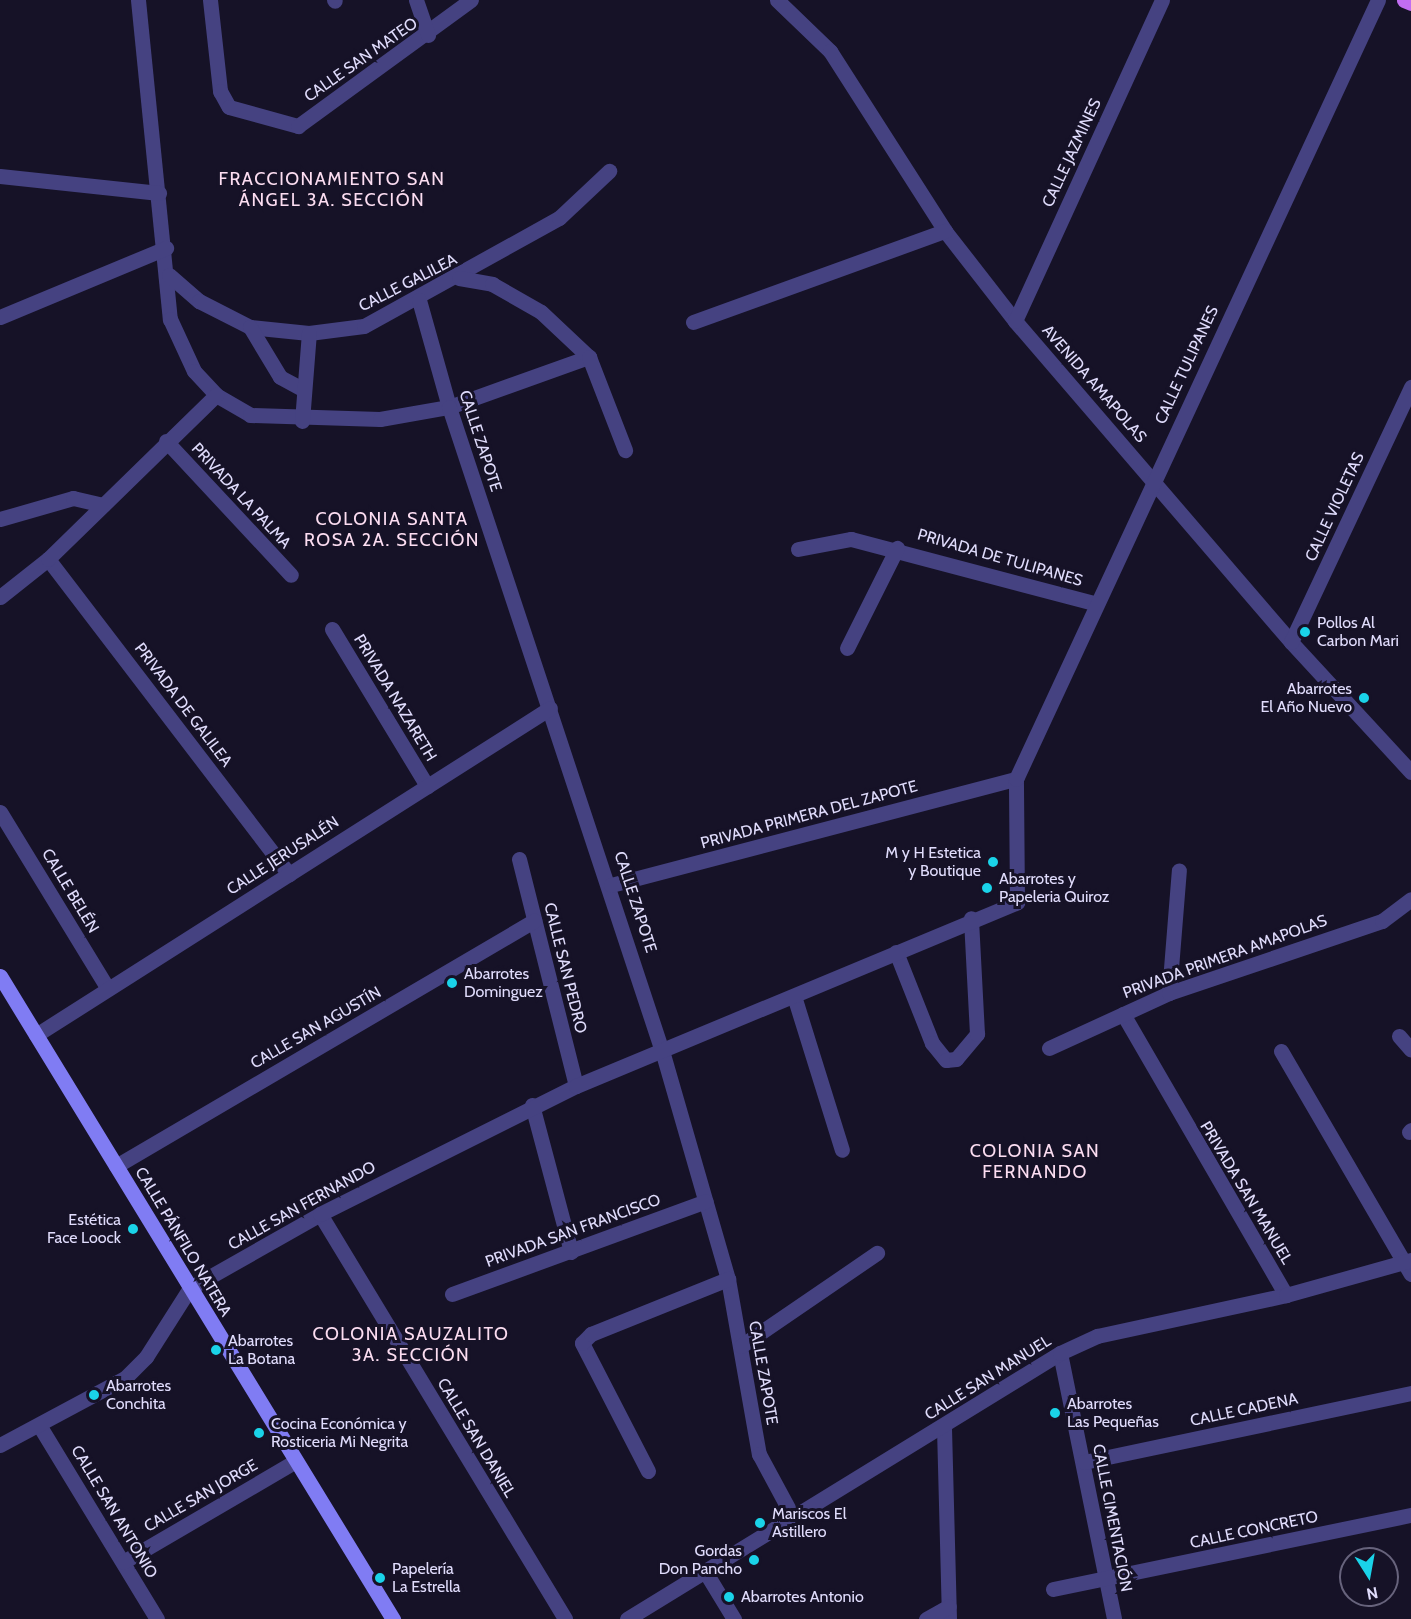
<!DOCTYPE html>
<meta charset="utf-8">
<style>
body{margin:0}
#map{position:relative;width:1411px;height:1619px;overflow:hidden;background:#161227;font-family:Cabin,sans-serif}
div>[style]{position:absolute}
.street>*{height:15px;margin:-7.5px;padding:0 7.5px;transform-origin:7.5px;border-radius:7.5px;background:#454281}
.secondary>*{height:15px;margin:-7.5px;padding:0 7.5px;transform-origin:7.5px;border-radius:7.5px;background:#807cf3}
.primary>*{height:15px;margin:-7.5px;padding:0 7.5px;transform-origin:7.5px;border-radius:7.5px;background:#c16df1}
.dots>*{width:16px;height:16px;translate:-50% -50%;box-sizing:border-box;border:3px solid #161227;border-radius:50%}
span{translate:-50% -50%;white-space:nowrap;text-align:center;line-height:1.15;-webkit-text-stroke:6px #161227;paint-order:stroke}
.street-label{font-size:16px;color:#e0dcfc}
.poi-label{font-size:16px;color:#e0dcfc}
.left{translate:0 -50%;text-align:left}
.right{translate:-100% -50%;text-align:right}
.neighbourhood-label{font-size:18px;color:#fcddf1;letter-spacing:1.5px}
.north{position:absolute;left:1339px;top:1547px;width:60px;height:60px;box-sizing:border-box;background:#161227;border:2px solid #67637c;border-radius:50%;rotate:169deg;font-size:16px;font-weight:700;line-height:24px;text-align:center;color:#e0dcfc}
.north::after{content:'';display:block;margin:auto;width:21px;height:27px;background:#1ad3e9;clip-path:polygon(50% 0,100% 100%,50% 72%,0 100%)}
</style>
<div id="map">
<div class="street">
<div style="left:138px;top:0;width:321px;rotate:84.3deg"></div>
<div style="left:170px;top:319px;width:57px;rotate:65.2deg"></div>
<div style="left:194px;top:371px;width:33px;rotate:47deg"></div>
<div style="left:216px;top:395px;width:39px;rotate:30deg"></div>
<div style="left:250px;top:415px;width:130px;rotate:1.8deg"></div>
<div style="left:380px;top:419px;width:70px;rotate:-9.9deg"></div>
<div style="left:449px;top:407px;width:149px;rotate:-19.7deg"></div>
<div style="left:210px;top:0;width:92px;rotate:83.7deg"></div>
<div style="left:220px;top:91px;width:18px;rotate:61deg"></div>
<div style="left:229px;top:107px;width:72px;rotate:15.4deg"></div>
<div style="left:298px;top:126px;width:214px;rotate:-36.1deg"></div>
<div style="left:334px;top:0;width:1px;rotate:45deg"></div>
<div style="left:416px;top:0;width:37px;rotate:71deg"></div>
<div style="left:777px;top:0;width:74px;rotate:43.9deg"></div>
<div style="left:830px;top:51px;width:214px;rotate:57.4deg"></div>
<div style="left:945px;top:231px;width:114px;rotate:52.1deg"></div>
<div style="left:1015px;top:321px;width:423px;rotate:49.3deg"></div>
<div style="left:1291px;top:642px;width:177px;rotate:47.3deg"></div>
<div style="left:0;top:176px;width:160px;rotate:6.1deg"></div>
<div style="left:169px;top:275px;width:40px;rotate:41deg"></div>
<div style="left:199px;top:301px;width:57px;rotate:27deg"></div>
<div style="left:250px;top:327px;width:59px;rotate:5.8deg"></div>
<div style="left:309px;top:333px;width:55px;rotate:-7.3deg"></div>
<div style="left:364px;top:326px;width:223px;rotate:-29deg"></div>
<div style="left:559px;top:218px;width:69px;rotate:-43.2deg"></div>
<div style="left:459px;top:278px;width:34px;rotate:10deg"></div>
<div style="left:492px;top:284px;width:56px;rotate:29.7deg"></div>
<div style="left:541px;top:312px;width:66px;rotate:43.2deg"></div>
<div style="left:589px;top:357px;width:100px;rotate:68.8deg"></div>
<div style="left:419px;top:300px;width:111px;rotate:74.3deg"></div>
<div style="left:449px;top:407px;width:681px;rotate:71.7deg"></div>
<div style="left:663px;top:1054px;width:234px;rotate:73.9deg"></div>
<div style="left:728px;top:1279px;width:178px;rotate:80deg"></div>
<div style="left:759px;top:1454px;width:74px;rotate:61.7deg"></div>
<div style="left:0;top:317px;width:180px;rotate:-22.6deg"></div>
<div style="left:1015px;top:321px;width:353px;rotate:-65.4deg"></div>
<div style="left:693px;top:322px;width:268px;rotate:-19.9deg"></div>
<div style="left:250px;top:327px;width:58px;rotate:59deg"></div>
<div style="left:280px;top:377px;width:24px;rotate:28deg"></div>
<div style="left:302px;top:421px;width:88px;rotate:-85.5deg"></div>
<div style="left:166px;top:441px;width:183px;rotate:47deg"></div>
<div style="left:0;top:519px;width:76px;rotate:-16deg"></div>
<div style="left:73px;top:498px;width:31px;rotate:13deg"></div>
<div style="left:798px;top:549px;width:54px;rotate:-10.7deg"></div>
<div style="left:851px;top:539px;width:251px;rotate:14.8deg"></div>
<div style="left:48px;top:559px;width:397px;rotate:52.6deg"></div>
<div style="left:0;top:597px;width:61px;rotate:-38.4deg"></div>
<div style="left:48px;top:559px;width:235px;rotate:-44.3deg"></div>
<div style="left:332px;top:629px;width:184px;rotate:58.8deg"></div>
<div style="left:1291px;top:642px;width:282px;rotate:-64.8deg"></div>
<div style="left:847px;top:648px;width:112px;rotate:-63.4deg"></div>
<div style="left:0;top:812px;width:207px;rotate:58.6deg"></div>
<div style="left:519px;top:859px;width:234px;rotate:75.9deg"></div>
<div style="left:611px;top:885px;width:419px;rotate:-14.7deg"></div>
<div style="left:896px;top:952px;width:98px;rotate:68.4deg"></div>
<div style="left:932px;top:1043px;width:22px;rotate:51deg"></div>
<div style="left:946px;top:1060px;width:10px;rotate:-6deg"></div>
<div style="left:956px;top:1059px;width:33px;rotate:-50deg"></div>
<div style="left:977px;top:1034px;width:116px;rotate:-93deg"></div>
<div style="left:1169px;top:993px;width:123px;rotate:-85.4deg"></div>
<div style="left:794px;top:996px;width:161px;rotate:72.7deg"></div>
<div style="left:1123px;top:1014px;width:325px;rotate:59.9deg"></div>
<div style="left:36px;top:1035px;width:609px;rotate:-32.46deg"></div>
<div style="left:1399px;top:1036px;width:18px;rotate:49deg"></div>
<div style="left:1049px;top:1048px;width:132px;rotate:-24.6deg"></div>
<div style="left:1169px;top:993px;width:225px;rotate:-18.7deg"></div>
<div style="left:1382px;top:921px;width:36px;rotate:-37deg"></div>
<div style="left:1281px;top:1051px;width:258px;rotate:59.8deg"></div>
<div style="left:532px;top:1105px;width:152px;rotate:75.1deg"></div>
<div style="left:1409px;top:1132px;width:3px;rotate:-45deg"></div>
<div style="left:116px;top:1166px;width:485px;rotate:-30.4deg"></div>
<div style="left:320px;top:1214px;width:473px;rotate:58.8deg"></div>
<div style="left:452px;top:1294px;width:270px;rotate:-20.1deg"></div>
<div style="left:741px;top:1346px;width:165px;rotate:-34.4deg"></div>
<div style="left:1060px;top:1353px;width:271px;rotate:78.5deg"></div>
<div style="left:39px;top:1425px;width:227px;rotate:58.7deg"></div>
<div style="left:944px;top:1428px;width:191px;rotate:88.5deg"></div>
<div style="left:0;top:1445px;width:142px;rotate:-28.2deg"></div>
<div style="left:125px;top:1378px;width:30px;rotate:-45deg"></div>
<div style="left:146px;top:1357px;width:82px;rotate:-57.5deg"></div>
<div style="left:190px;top:1288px;width:150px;rotate:-29.6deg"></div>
<div style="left:320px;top:1214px;width:286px;rotate:-26.6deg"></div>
<div style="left:576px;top:1086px;width:478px;rotate:-22.6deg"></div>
<div style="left:1017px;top:902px;width:123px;rotate:-90.5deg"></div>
<div style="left:1016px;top:779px;width:859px;rotate:-65.08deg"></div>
<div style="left:1084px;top:1462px;width:334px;rotate:-11.9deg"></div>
<div style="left:648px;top:1471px;width:144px;rotate:-117.3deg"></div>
<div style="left:582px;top:1343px;width:13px;rotate:-45deg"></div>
<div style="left:591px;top:1334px;width:148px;rotate:-21.9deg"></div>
<div style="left:123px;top:1562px;width:200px;rotate:-30.3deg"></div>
<div style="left:706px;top:1573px;width:54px;rotate:58.7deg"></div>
<div style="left:1053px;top:1589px;width:366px;rotate:-11.7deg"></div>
<div style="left:627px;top:1619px;width:508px;rotate:-31.56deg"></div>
<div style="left:1060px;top:1353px;width:41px;rotate:-24.7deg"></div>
<div style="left:1097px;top:1336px;width:193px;rotate:-12.2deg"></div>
<div style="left:1286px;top:1295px;width:130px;rotate:-15.6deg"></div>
<div style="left:926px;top:1619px;width:26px;rotate:-29deg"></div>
</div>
<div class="secondary">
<div style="left:0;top:976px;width:754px;rotate:58.57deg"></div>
</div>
<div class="primary">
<div style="left:1404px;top:0;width:8px;rotate:23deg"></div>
</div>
<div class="dots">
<div style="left:1305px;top:632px;background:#1ad3e9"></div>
<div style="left:1364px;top:698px;background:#1ad3e9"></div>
<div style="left:993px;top:862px;background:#1ad3e9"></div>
<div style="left:987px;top:888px;background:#1ad3e9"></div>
<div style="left:452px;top:983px;background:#1ad3e9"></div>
<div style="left:133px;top:1229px;background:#1ad3e9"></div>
<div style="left:216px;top:1350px;background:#1ad3e9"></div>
<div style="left:94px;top:1395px;background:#1ad3e9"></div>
<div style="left:1055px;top:1413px;background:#1ad3e9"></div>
<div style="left:259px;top:1433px;background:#1ad3e9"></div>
<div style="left:760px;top:1523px;background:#1ad3e9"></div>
<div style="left:754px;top:1560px;background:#1ad3e9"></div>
<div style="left:380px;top:1578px;background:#1ad3e9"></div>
<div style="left:729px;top:1597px;background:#1ad3e9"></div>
</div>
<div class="street-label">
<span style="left:361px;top:60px;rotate:-35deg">CALLE SAN MATEO</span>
<span style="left:1072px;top:153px;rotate:-65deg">CALLE JAZMINES</span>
<span style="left:408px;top:283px;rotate:-27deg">CALLE GALILEA</span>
<span style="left:1187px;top:365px;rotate:-65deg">CALLE TULIPANES</span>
<span style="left:1094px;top:384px;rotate:49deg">AVENIDA AMAPOLAS</span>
<span style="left:480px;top:441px;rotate:72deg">CALLE ZAPOTE</span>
<span style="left:241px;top:496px;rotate:47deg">PRIVADA LA PALMA</span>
<span style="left:1335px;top:507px;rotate:-65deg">CALLE VIOLETAS</span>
<span style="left:1000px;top:558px;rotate:16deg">PRIVADA DE TULIPANES</span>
<span style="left:395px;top:698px;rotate:59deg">PRIVADA NAZARETH</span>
<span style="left:183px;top:705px;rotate:53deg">PRIVADA DE GALILEA</span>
<span style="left:809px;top:815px;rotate:-15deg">PRIVADA PRIMERA DEL ZAPOTE</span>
<span style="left:283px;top:856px;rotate:-33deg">CALLE JERUSALÉN</span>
<span style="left:70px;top:891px;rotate:59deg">CALLE BELÉN</span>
<span style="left:635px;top:902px;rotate:72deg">CALLE ZAPOTE</span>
<span style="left:1225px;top:957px;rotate:-20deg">PRIVADA PRIMERA AMAPOLAS</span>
<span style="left:565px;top:968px;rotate:76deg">CALLE SAN PEDRO</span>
<span style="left:316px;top:1028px;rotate:-30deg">CALLE SAN AGUSTÍN</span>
<span style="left:1246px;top:1193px;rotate:59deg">PRIVADA SAN MANUEL</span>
<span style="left:302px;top:1206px;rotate:-29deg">CALLE SAN FERNANDO</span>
<span style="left:573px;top:1231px;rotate:-20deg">PRIVADA SAN FRANCISCO</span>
<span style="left:183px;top:1242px;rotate:59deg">CALLE PÁNFILO NATERA</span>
<span style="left:763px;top:1373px;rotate:80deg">CALLE ZAPOTE</span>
<span style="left:988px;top:1378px;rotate:-32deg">CALLE SAN MANUEL</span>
<span style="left:1244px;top:1410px;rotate:-12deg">CALLE CADENA</span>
<span style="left:476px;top:1438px;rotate:59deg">CALLE SAN DANIEL</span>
<span style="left:201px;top:1496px;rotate:-30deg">CALLE SAN JORGE</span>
<span style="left:114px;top:1512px;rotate:59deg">CALLE SAN ANTONIO</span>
<span style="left:1112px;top:1518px;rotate:79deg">CALLE CIMENTACIÓN</span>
<span style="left:1254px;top:1530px;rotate:-12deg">CALLE CONCRETO</span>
</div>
<div class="poi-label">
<span class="left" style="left:1317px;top:632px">Pollos Al<br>Carbon Mari</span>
<span class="right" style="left:1352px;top:698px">Abarrotes<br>El Año Nuevo</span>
<span class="right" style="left:981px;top:862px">M y H Estetica<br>y Boutique</span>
<span class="left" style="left:999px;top:888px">Abarrotes y<br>Papeleria Quiroz</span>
<span class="left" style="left:464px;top:983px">Abarrotes<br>Dominguez</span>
<span class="right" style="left:121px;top:1229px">Estética<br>Face Loock</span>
<span class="left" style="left:228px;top:1350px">Abarrotes<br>La Botana</span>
<span class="left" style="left:106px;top:1395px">Abarrotes<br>Conchita</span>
<span class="left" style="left:1067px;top:1413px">Abarrotes<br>Las Pequeñas</span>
<span class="left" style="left:271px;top:1433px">Cocina Económica y<br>Rosticeria Mi Negrita</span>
<span class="left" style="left:772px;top:1523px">Mariscos El<br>Astillero</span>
<span class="right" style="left:742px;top:1560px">Gordas<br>Don Pancho</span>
<span class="left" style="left:392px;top:1578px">Papelería<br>La Estrella</span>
<span class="left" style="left:741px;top:1597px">Abarrotes Antonio</span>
</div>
<div class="neighbourhood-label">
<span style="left:332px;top:190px">FRACCIONAMIENTO SAN<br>ÁNGEL 3A. SECCIÓN</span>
<span style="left:392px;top:530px">COLONIA SANTA<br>ROSA 2A. SECCIÓN</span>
<span style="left:1035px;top:1162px">COLONIA SAN<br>FERNANDO</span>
<span style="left:411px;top:1345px">COLONIA SAUZALITO<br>3A. SECCIÓN</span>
</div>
<div class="north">N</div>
</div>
